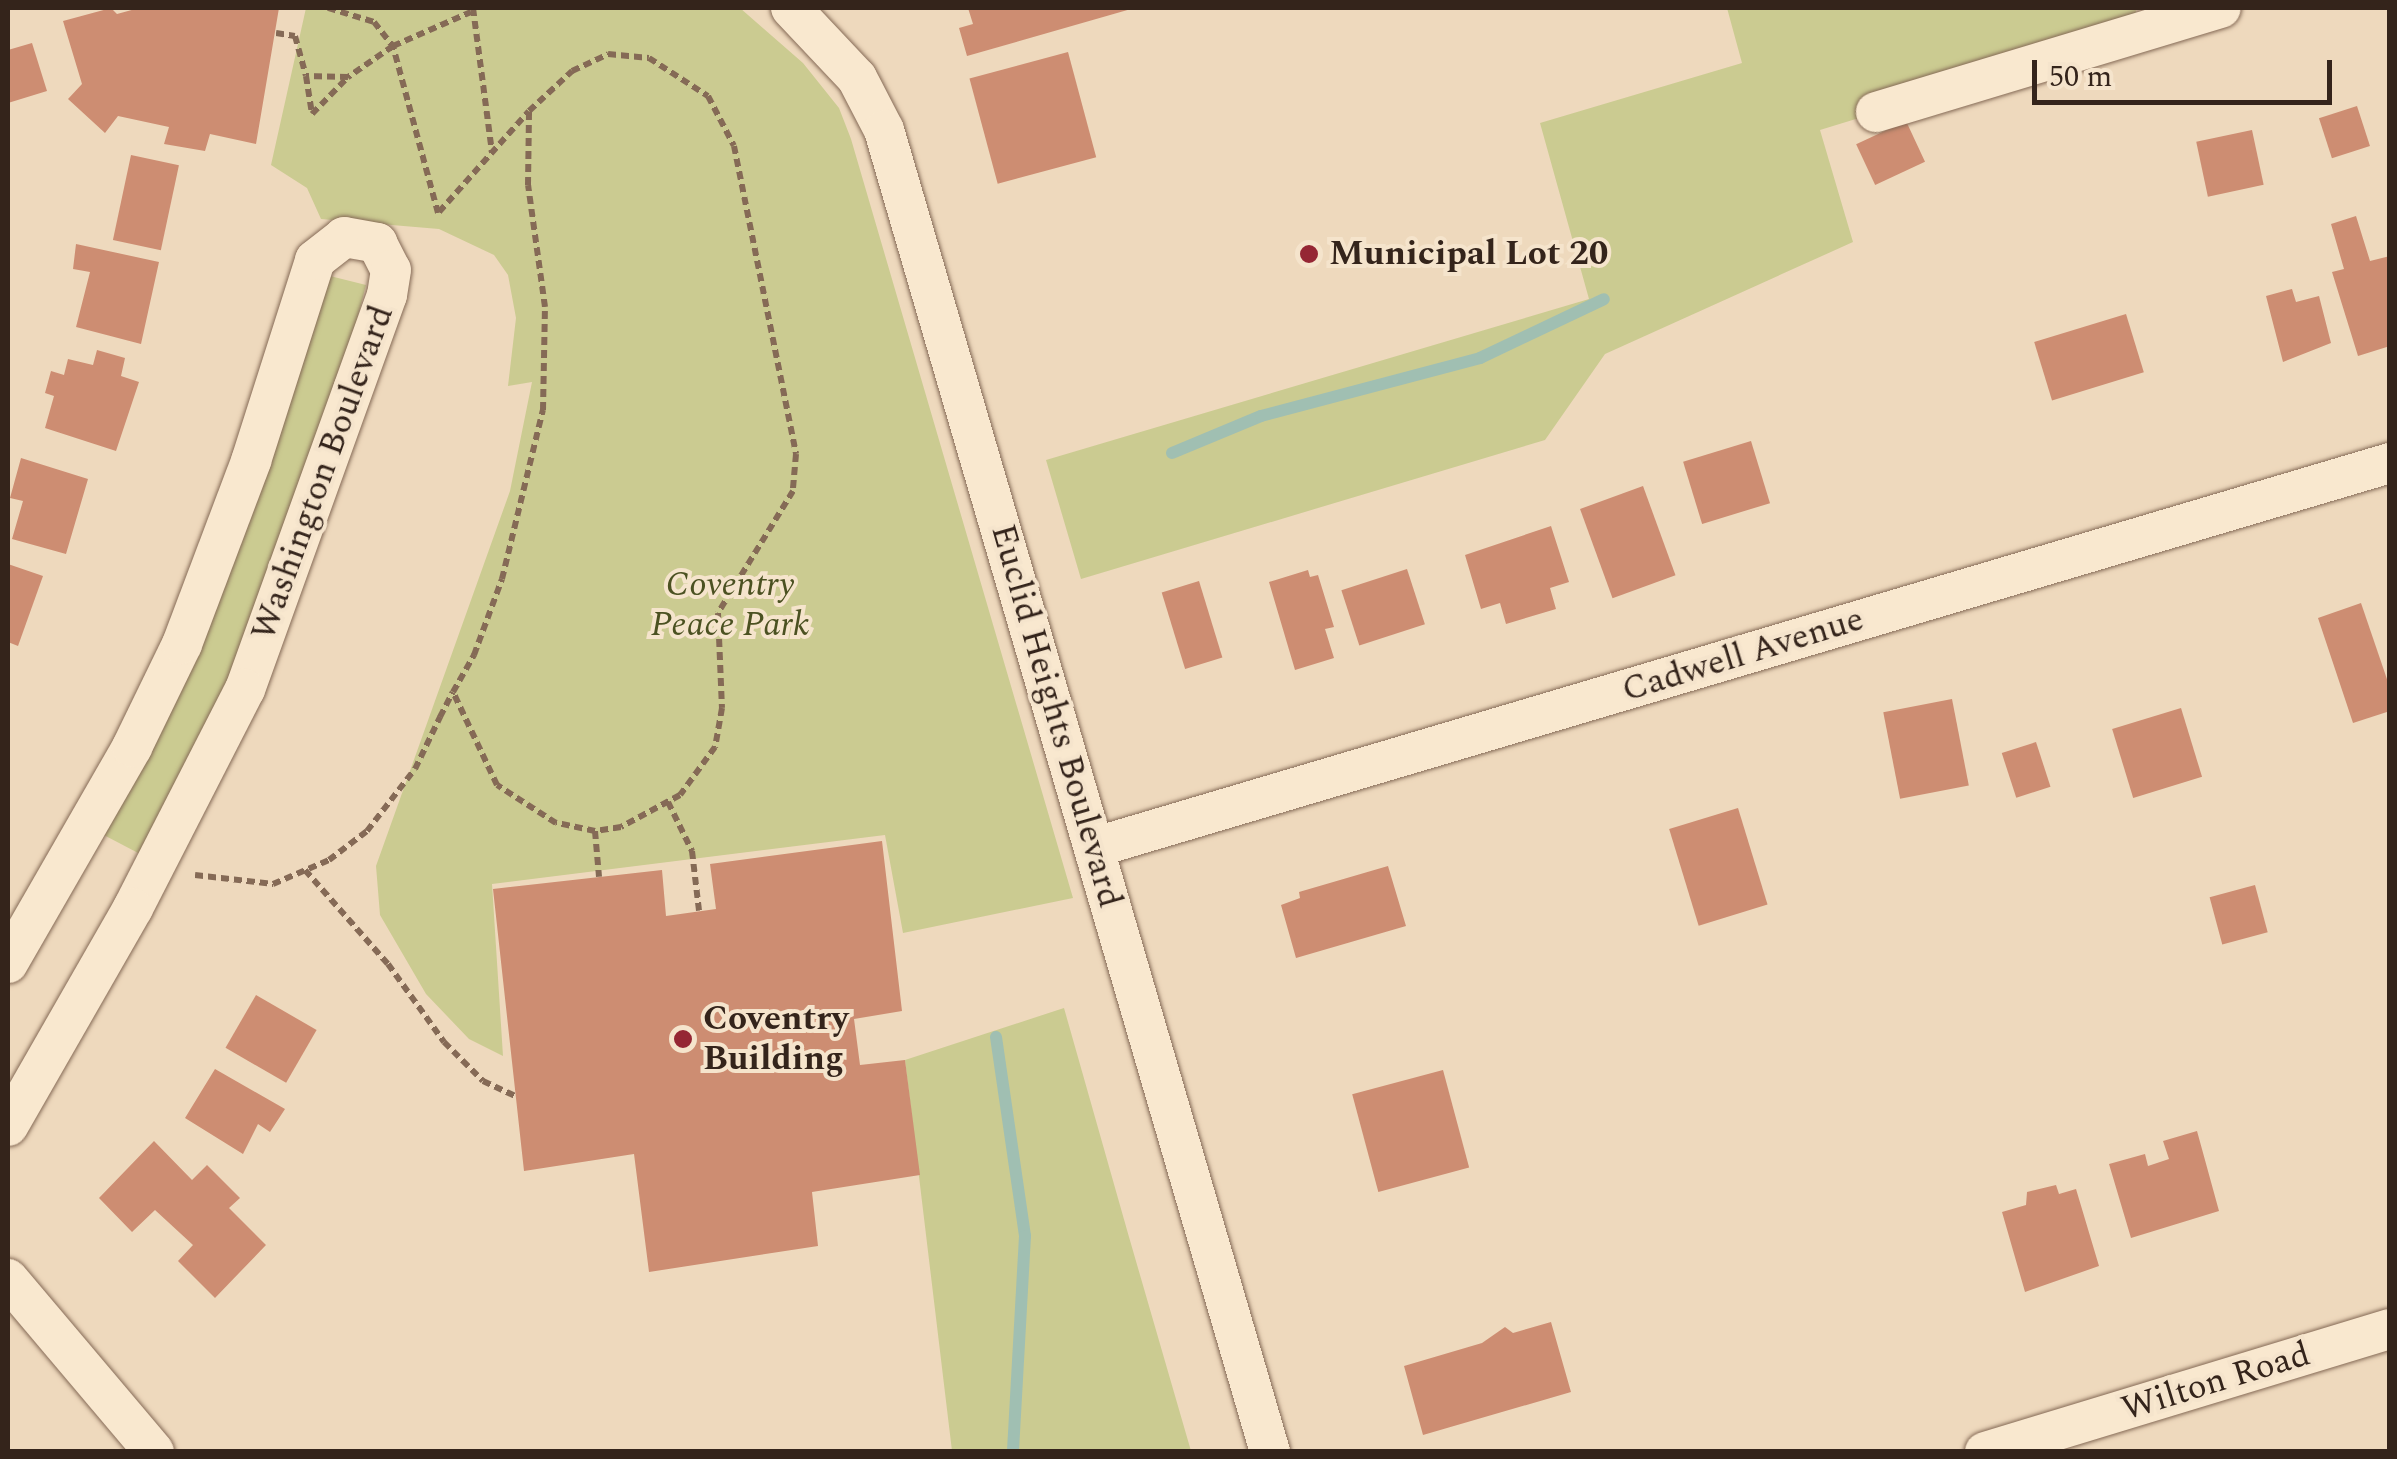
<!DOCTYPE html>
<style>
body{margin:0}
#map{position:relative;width:2397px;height:1459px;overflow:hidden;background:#eed9bd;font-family:Spectral,serif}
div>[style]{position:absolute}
.green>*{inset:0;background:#cbcb91}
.stream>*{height:12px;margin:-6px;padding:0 6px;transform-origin:6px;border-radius:6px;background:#a0bfb2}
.building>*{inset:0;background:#cd8d72;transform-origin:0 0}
.path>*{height:6px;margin-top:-3px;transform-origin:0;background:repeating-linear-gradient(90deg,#856a56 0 8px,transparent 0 13px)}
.roads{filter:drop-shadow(0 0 2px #856a56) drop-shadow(0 0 2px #856a56)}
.minor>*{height:40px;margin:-20px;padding:0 20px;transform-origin:20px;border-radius:20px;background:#f9e8cf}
.dots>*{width:28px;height:28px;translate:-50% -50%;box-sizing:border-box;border:5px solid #f5e4cc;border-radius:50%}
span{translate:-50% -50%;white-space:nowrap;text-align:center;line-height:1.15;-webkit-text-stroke:8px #f5e4cc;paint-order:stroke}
.poi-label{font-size:35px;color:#34241b;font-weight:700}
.left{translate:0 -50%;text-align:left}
.street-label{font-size:35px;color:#34241b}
.park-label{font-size:35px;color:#4b5121;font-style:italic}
.frame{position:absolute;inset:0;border:10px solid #34241b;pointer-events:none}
.scale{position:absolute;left:2032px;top:60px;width:300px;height:45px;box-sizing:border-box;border:5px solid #34241b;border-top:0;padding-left:12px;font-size:30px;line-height:35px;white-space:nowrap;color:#34241b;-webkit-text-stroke:8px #f5e4cc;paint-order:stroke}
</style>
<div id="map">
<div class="green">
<div style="clip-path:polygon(306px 8px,740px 8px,803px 63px,839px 108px,851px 139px,1073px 898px,903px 933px,885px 835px,492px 884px,503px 1056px,469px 1039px,426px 994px,380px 915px,376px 866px,510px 491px,532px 382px,508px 386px,516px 318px,508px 275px,494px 255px,439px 229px,321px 219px,307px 188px,271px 165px)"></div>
<div style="clip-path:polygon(1727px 8px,2135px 8px,2142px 31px,1820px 130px,1853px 242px,1605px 354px,1545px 440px,1081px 579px,1046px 460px,1589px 299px,1540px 123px,1742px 63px)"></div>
<div style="clip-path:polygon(326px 275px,366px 285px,338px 394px,232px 672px,140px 854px,100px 833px)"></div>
<div style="clip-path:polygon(1064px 1008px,1129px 1237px,1191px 1451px,952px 1451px,905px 1060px)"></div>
</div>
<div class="stream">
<div style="left:1172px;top:453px;width:96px;rotate:-22.6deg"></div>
<div style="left:1261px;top:416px;width:227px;rotate:-14.8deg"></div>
<div style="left:1480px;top:358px;width:137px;rotate:-25.4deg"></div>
<div style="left:996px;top:1037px;width:201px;rotate:81.7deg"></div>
<div style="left:1025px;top:1236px;width:216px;rotate:93.2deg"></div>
</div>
<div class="building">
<div style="clip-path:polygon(111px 8px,117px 14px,139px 8px,279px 8px,256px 144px,210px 134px,205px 151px,164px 144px,169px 127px,118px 116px,105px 133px,68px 99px,82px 84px,63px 21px)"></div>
<div style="clip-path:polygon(968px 8px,1131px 8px,1131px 9px,967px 56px,959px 28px,973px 24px)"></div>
<div style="clip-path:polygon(32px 43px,47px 91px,8px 103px,8px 50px)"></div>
<div style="left:1068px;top:52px;width:109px;height:102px;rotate:75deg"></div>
<div style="left:2357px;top:106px;width:42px;height:40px;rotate:72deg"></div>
<div style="left:1906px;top:121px;width:45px;height:55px;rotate:65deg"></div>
<div style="left:2252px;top:130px;width:56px;height:57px;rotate:78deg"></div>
<div style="left:131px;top:155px;width:49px;height:87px;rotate:12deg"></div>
<div style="clip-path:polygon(2356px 216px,2370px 261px,2390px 256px,2390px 346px,2358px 356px,2332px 272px,2344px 269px,2331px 224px)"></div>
<div style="clip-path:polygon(76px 244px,159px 262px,141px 344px,76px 327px,90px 272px,73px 269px)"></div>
<div style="clip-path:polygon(2292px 289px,2296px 302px,2319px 296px,2331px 343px,2283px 362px,2266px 296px)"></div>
<div style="left:2126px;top:314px;width:61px;height:96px;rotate:73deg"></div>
<div style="clip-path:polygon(97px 350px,125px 358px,121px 376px,139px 382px,116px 451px,45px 428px,54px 396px,45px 393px,51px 371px,64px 375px,68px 359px,93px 365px)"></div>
<div style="left:1751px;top:441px;width:65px;height:71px;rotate:73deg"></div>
<div style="clip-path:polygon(21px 458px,88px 479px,66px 554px,12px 539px,23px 501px,10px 498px)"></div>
<div style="left:1643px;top:486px;width:95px;height:67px;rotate:70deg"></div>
<div style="clip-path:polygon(1551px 526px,1569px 582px,1550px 588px,1556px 609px,1506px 624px,1500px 603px,1481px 609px,1465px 555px)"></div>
<div style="clip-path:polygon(8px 564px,43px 576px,18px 646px,8px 642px)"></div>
<div style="left:1407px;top:569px;width:58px;height:69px;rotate:72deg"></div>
<div style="clip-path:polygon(1308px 570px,1310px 577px,1318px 575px,1334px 627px,1325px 629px,1334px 658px,1295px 670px,1269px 582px)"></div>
<div style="left:1199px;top:581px;width:80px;height:39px;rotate:73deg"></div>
<div style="clip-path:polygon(2361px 603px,2390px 688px,2390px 711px,2353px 723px,2318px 618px)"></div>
<div style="left:1952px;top:699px;width:88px;height:70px;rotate:79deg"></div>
<div style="left:2181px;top:708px;width:72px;height:72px;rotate:73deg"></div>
<div style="left:2036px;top:742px;width:47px;height:36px;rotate:72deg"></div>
<div style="left:1738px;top:808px;width:101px;height:72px;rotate:73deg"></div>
<div style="clip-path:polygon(882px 841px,902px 1011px,854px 1019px,860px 1065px,905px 1060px,920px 1175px,812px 1192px,818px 1246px,649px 1272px,634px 1154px,524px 1171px,493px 889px,662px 870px,666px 916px,716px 909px,710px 864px)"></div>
<div style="clip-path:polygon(1388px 866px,1406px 926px,1296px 958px,1281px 905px,1300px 898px,1299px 892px)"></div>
<div style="left:2255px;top:885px;width:49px;height:47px;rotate:75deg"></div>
<div style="left:256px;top:995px;width:70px;height:61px;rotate:30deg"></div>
<div style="clip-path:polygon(215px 1069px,285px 1109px,270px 1132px,258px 1124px,243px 1154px,185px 1118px)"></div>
<div style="left:1443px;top:1070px;width:101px;height:94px;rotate:75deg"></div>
<div style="clip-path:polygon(2197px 1131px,2219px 1211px,2131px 1238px,2109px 1164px,2145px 1154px,2148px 1166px,2169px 1159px,2163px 1141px)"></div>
<div style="clip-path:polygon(154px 1141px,192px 1180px,207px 1165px,240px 1198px,229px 1208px,266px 1245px,215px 1298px,178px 1261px,193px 1245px,155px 1210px,132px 1232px,99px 1198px)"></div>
<div style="clip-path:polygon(2056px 1185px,2059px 1194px,2076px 1189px,2099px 1266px,2025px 1292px,2002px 1212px,2026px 1205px,2027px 1192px)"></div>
<div style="clip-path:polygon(1551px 1322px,1571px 1392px,1423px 1435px,1404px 1366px,1482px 1343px,1505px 1327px,1513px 1333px)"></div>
</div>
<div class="path">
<div style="left:328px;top:8px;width:48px;rotate:16.9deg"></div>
<div style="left:374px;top:22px;width:31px;rotate:52deg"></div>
<div style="left:393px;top:46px;width:55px;rotate:145.4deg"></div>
<div style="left:348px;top:77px;width:42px;rotate:-178.6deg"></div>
<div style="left:306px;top:76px;width:38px;rotate:81deg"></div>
<div style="left:312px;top:114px;width:52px;rotate:-45.8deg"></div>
<div style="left:473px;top:8px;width:146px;rotate:82.5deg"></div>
<div style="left:276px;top:33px;width:19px;rotate:9deg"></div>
<div style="left:295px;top:36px;width:41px;rotate:74.6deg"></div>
<div style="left:439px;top:212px;width:135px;rotate:-48.3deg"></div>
<div style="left:438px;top:213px;width:173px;rotate:-105.1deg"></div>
<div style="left:393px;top:46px;width:85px;rotate:-23.6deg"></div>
<div style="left:668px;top:802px;width:55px;rotate:63.9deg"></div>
<div style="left:692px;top:851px;width:60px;rotate:83.3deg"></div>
<div style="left:595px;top:831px;width:46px;rotate:85deg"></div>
<div style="left:305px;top:870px;width:125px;rotate:48.6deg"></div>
<div style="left:388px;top:964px;width:96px;rotate:54.3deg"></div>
<div style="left:444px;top:1042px;width:55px;rotate:45deg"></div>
<div style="left:483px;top:1081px;width:35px;rotate:25deg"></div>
<div style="left:195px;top:875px;width:79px;rotate:6.6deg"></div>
<div style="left:273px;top:884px;width:61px;rotate:-23.2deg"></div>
<div style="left:329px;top:860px;width:48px;rotate:-37.3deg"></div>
<div style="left:367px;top:831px;width:78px;rotate:-52.3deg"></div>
<div style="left:415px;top:769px;width:58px;rotate:-64.3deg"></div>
<div style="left:440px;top:717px;width:28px;rotate:-63deg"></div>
<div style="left:453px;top:692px;width:43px;rotate:-60.4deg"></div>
<div style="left:474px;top:655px;width:81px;rotate:-69.8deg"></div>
<div style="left:502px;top:579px;width:174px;rotate:-76.4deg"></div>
<div style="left:543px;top:410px;width:103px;rotate:-88.9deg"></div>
<div style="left:545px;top:307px;width:123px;rotate:-97.9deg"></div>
<div style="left:528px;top:185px;width:74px;rotate:-89.2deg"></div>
<div style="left:529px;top:111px;width:59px;rotate:-42.9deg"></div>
<div style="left:572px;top:71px;width:40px;rotate:-25deg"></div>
<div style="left:608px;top:54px;width:41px;rotate:5.6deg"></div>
<div style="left:649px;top:58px;width:70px;rotate:32.8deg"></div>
<div style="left:708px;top:96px;width:56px;rotate:62.5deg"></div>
<div style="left:734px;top:146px;width:314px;rotate:78.6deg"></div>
<div style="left:796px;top:454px;width:37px;rotate:95deg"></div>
<div style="left:793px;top:491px;width:143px;rotate:121.6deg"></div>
<div style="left:718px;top:613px;width:95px;rotate:87.6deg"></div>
<div style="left:722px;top:708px;width:40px;rotate:100deg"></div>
<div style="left:715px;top:747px;width:59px;rotate:126.1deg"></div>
<div style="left:680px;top:795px;width:67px;rotate:151.5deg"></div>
<div style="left:621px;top:827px;width:26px;rotate:171deg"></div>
<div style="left:595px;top:831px;width:40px;rotate:-168deg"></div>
<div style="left:556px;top:823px;width:70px;rotate:-147.2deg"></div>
<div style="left:497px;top:785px;width:103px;rotate:-115.3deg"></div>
</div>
<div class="roads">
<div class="minor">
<div style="left:791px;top:8px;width:96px;rotate:46.7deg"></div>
<div style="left:857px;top:78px;width:59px;rotate:62.6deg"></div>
<div style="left:884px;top:130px;width:1377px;rotate:73.72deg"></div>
<div style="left:1876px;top:112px;width:360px;rotate:-16.8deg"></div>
<div style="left:1096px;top:847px;width:1350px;rotate:-16.53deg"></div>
<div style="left:8px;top:963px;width:249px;rotate:-60.1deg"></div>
<div style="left:132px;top:747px;width:114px;rotate:-64.1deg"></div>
<div style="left:182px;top:644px;width:196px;rotate:-69.3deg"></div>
<div style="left:251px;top:461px;width:211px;rotate:-72.3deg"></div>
<div style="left:315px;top:260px;width:37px;rotate:-38deg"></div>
<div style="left:344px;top:237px;width:34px;rotate:10deg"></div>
<div style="left:377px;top:243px;width:30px;rotate:63deg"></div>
<div style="left:391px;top:270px;width:25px;rotate:99deg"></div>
<div style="left:387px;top:295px;width:419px;rotate:109.8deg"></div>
<div style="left:245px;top:689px;width:246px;rotate:117.1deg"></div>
<div style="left:133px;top:908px;width:251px;rotate:119.8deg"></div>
<div style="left:8px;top:1279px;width:226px;rotate:49.8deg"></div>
<div style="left:1985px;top:1452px;width:423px;rotate:-16.9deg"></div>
</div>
</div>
<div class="dots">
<div style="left:1309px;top:254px;background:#952634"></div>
<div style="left:683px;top:1039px;background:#952634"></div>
</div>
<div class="poi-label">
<span class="left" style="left:1329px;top:254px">Municipal Lot 20</span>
<span class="left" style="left:703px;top:1039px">Coventry<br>Building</span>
</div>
<div class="street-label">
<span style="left:323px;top:473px;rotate:-70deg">Washington Boulevard</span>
<span style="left:1743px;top:655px;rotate:-17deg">Cadwell Avenue</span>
<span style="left:1056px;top:716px;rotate:74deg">Euclid Heights Boulevard</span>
<span style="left:2216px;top:1382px;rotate:-17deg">Wilton Road</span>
</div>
<div class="park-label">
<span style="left:730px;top:605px">Coventry<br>Peace Park</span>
</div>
<div class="frame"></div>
<div class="scale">50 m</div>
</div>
